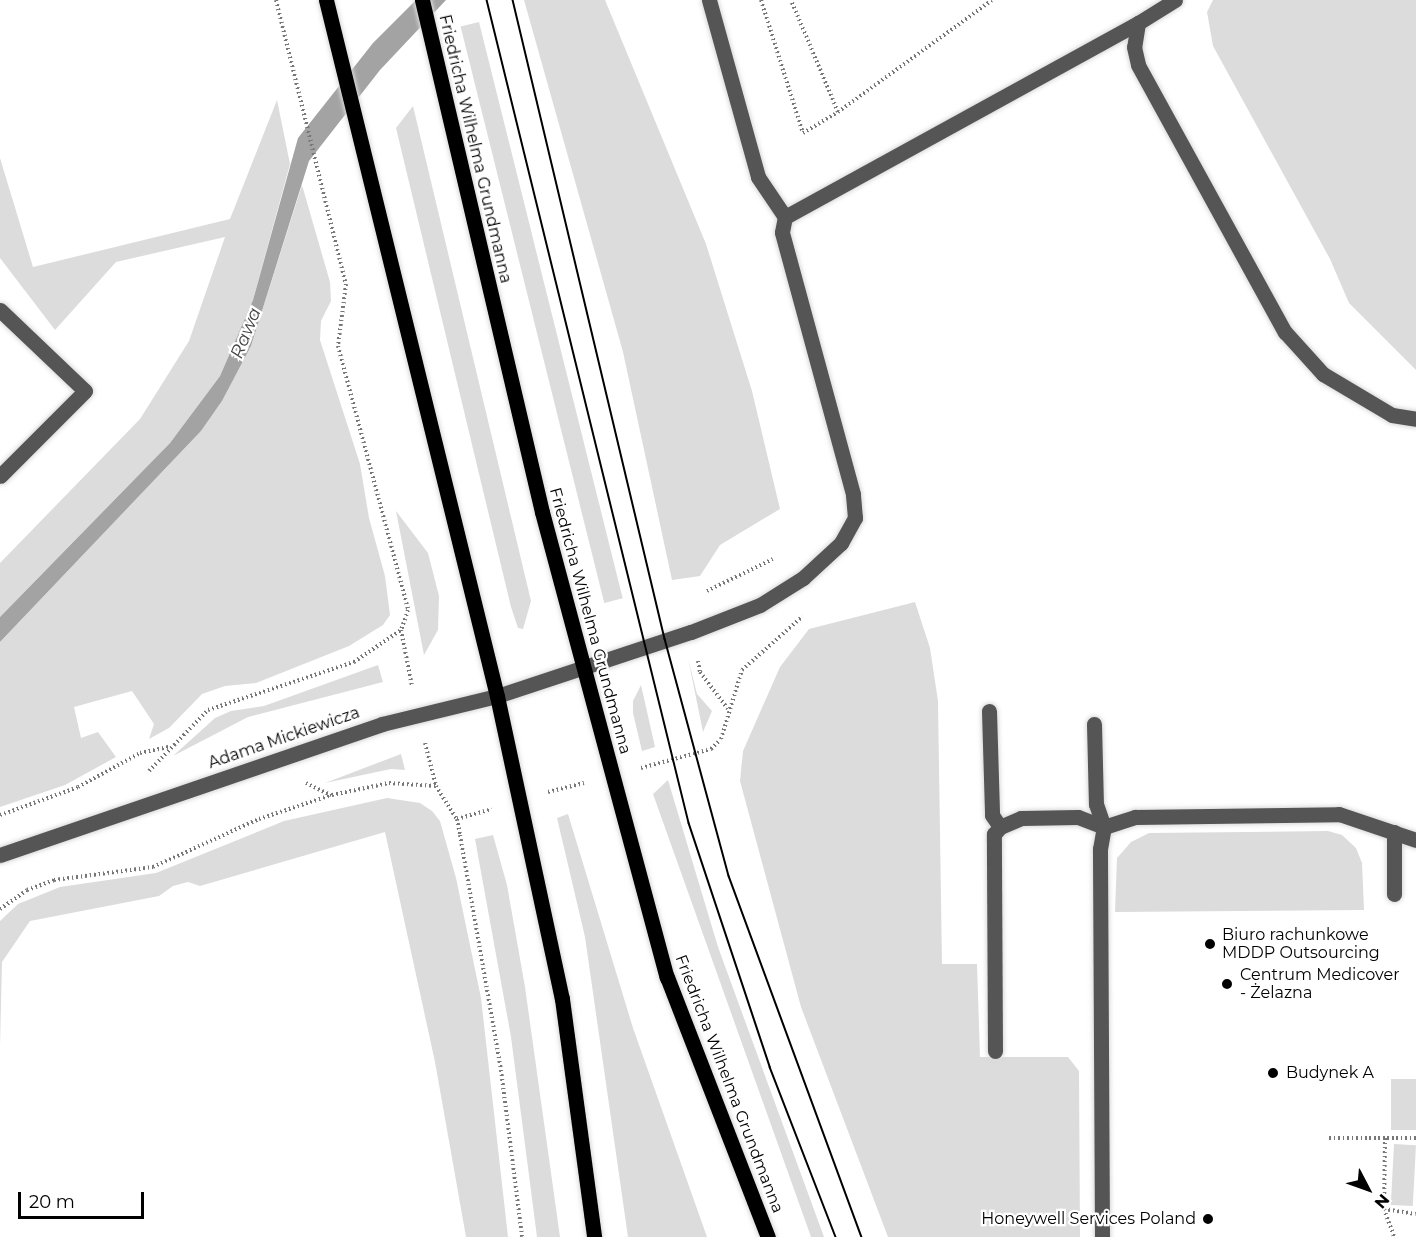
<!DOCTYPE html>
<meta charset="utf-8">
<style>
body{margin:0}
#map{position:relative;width:1416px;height:1237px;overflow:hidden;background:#fff;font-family:Montserrat,sans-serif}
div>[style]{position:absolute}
.green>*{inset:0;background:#dcdcdc;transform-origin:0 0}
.water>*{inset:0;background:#a3a3a3}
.path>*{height:4px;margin-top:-2px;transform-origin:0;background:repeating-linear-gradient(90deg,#777 0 1.5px,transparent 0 4.5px)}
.roads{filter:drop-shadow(0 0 2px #dbdbdb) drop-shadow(0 0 2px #dbdbdb)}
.minor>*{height:15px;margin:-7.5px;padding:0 7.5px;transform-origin:7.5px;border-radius:7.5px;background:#555}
.major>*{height:15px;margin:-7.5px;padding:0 7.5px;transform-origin:7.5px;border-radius:7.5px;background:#000}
.tram>*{height:1.5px;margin:-0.75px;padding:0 0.75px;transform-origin:0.75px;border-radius:0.75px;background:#000}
.dots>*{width:16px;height:16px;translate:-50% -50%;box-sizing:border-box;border:3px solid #fff;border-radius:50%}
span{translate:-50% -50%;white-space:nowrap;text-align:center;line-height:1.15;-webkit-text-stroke:4.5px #fff;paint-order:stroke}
.street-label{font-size:16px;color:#000}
.poi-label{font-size:16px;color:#000}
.left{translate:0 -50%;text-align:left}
.right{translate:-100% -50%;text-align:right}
.water-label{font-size:18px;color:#444;font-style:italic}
.north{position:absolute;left:1338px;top:1159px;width:60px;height:60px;-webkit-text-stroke:4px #fff;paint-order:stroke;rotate:131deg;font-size:16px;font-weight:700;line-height:24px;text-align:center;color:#000}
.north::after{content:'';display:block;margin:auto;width:21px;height:27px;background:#000;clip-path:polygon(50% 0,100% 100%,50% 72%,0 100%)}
.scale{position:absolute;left:18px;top:1192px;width:126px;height:27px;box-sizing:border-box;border:3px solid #000;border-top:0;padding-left:8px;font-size:18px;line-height:21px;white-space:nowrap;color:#000;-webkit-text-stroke:4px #fff;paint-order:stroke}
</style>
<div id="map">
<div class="green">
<div style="clip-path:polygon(524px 0,605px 0,706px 244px,752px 391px,780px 509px,720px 545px,700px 576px,672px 580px,623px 352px)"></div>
<div style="clip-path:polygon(1213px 0,1416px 0,1416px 370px,1349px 303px,1330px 259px,1213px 46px,1207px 12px)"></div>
<div style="left:479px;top:22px;width:594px;height:19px;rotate:76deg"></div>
<div style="clip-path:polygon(277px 100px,290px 164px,253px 300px,220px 376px,170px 443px,0 617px,0 563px,140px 419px,189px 341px,225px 237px,116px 262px,55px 330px,0 258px,0 158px,33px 267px,230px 219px)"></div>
<div style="clip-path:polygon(413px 106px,531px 601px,523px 629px,518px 628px,511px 607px,396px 128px)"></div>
<div style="clip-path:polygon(302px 185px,330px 282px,331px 301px,321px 321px,320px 340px,360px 464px,369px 518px,385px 576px,390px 615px,383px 625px,349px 646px,256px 683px,225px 686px,202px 694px,169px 728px,149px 739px,154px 724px,132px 691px,74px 707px,81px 738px,98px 732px,116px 757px,65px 785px,0 807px,0 642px,201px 431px,222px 401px,251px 346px)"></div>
<div style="clip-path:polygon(396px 511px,428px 553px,439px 596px,438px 630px,424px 655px)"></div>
<div style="clip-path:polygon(915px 602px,930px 648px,938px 701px,942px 964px,977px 964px,980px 1057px,1068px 1057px,1079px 1071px,1080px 1237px,888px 1237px,801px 1007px,740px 781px,743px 751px,780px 667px,809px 629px)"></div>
<div style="clip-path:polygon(688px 658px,697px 694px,712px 711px,703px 732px)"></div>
<div style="clip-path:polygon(378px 665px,383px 682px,248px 717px,173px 756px,215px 718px,231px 711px,264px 706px)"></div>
<div style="clip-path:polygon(641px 685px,655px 747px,642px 751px,633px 713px,633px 701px)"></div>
<div style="clip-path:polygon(401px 754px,405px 770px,391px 769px,325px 783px)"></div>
<div style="clip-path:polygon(668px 780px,718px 947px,824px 1237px,811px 1237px,653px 794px)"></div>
<div style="clip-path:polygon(387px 798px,420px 803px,432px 811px,440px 821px,456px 878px,481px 998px,508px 1237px,466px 1237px,435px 1062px,385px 832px,200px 886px,188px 882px,173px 886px,159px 896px,30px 921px,2px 962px,0 1047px,0 921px,18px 904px,60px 887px,156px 873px,284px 821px)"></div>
<div style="clip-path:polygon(568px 814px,633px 1028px,707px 1237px,628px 1237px,585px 937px,557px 818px)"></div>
<div style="clip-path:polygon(1328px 831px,1342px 835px,1356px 848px,1362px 863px,1364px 910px,1115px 912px,1117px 858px,1131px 842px,1149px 833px)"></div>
<div style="clip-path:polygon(493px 835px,507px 885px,525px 987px,560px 1237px,537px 1237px,511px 1037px,475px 839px)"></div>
<div style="left:1416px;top:1079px;width:51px;height:25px;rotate:90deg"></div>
<div style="left:1394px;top:1144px;width:22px;height:61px;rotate:3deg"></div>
</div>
<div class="water">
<div style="clip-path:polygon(416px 0,446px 0,380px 70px,309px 161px,251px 346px,222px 401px,201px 431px,0 642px,0 617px,170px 443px,220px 376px,253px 300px,298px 138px,373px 43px)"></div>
</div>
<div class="path">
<div style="left:276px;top:0;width:292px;rotate:76.2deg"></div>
<div style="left:346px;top:284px;width:63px;rotate:97.4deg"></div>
<div style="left:338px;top:346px;width:273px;rotate:75.1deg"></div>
<div style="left:408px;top:610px;width:21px;rotate:109deg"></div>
<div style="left:401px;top:630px;width:57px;rotate:78.9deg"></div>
<div style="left:761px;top:0;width:139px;rotate:72.5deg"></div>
<div style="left:803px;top:133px;width:41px;rotate:-31deg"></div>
<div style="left:838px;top:112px;width:121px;rotate:-112.8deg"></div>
<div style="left:838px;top:112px;width:190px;rotate:-36deg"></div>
<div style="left:707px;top:591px;width:73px;rotate:-25.9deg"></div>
<div style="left:698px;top:661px;width:11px;rotate:80deg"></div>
<div style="left:700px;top:672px;width:46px;rotate:52.9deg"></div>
<div style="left:425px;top:743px;width:44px;rotate:75.7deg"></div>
<div style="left:436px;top:786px;width:39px;rotate:58deg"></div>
<div style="left:457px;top:819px;width:16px;rotate:79deg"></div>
<div style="left:460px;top:835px;width:239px;rotate:80.1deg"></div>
<div style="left:501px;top:1070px;width:168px;rotate:82.8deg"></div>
<div style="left:641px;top:768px;width:73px;rotate:-15.2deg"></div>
<div style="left:711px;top:749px;width:14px;rotate:-45deg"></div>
<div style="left:721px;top:739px;width:72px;rotate:-73.1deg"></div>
<div style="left:742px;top:670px;width:81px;rotate:-41.5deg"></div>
<div style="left:149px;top:771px;width:85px;rotate:-46deg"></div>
<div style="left:208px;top:710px;width:154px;rotate:-18.2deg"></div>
<div style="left:354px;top:662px;width:57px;rotate:-34.2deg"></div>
<div style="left:306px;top:783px;width:28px;rotate:26deg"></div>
<div style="left:548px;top:792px;width:37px;rotate:-14deg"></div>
<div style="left:0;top:815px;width:83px;rotate:-19.7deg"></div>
<div style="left:78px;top:787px;width:71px;rotate:-28.7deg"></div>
<div style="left:140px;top:753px;width:30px;rotate:-12deg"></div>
<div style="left:457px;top:819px;width:36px;rotate:-16deg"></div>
<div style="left:0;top:909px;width:33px;rotate:-35deg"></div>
<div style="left:27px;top:890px;width:29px;rotate:-20deg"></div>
<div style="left:54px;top:880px;width:100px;rotate:-7.5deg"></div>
<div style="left:153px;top:867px;width:116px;rotate:-24.4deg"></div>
<div style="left:259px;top:819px;width:77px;rotate:-18.2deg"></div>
<div style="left:332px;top:795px;width:58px;rotate:-11.9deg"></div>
<div style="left:389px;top:783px;width:47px;rotate:3.7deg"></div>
<div style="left:1329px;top:1138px;width:87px"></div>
<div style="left:1385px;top:1138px;width:71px;rotate:90.8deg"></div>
<div style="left:1384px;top:1209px;width:30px;rotate:70deg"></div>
<div style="left:1384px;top:1209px;width:32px;rotate:9deg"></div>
</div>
<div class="roads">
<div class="minor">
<div style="left:709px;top:0;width:184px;rotate:74.5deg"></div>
<div style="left:758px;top:177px;width:48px;rotate:56deg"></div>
<div style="left:1175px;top:0;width:44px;rotate:148.1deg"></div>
<div style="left:1138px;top:23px;width:24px;rotate:99deg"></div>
<div style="left:1134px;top:47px;width:18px;rotate:77deg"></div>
<div style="left:1138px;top:65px;width:305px;rotate:61.2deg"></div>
<div style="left:1285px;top:332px;width:57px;rotate:47.9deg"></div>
<div style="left:1323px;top:374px;width:80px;rotate:30.7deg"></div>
<div style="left:1392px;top:415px;width:24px;rotate:9deg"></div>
<div style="left:0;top:310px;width:117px;rotate:43.6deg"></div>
<div style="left:85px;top:391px;width:120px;rotate:135deg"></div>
<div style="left:989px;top:711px;width:104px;rotate:88.3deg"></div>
<div style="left:992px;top:815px;width:14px;rotate:56deg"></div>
<div style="left:1094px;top:724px;width:80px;rotate:88.6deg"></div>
<div style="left:1096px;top:804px;width:24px;rotate:71deg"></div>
<div style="left:1394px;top:832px;width:62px;rotate:90deg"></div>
<div style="left:0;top:855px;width:404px;rotate:-18.9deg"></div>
<div style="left:382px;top:724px;width:118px;rotate:-13.7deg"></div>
<div style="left:497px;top:696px;width:204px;rotate:-18.3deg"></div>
<div style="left:691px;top:632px;width:74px;rotate:-21.4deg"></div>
<div style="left:760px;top:605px;width:51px;rotate:-32.1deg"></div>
<div style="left:803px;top:578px;width:52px;rotate:-42.6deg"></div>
<div style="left:841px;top:543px;width:29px;rotate:-61deg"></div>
<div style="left:855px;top:518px;width:24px;rotate:-95deg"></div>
<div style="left:853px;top:494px;width:271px;rotate:-105.2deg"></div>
<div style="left:782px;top:232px;width:15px;rotate:-79deg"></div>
<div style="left:785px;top:217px;width:403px;rotate:-28.8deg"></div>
<div style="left:995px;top:1051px;width:217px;rotate:-90.3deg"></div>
<div style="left:994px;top:834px;width:9px;rotate:-49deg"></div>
<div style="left:1000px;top:827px;width:23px;rotate:-23deg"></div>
<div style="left:1021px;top:818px;width:57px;rotate:-1deg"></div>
<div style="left:1078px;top:817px;width:28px;rotate:21deg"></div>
<div style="left:1102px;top:1237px;width:388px;rotate:-90.3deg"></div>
<div style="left:1100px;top:849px;width:22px;rotate:-80deg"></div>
<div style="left:1104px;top:827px;width:33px;rotate:-18deg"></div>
<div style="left:1135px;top:817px;width:204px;rotate:-0.8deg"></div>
<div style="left:1339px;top:814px;width:81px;rotate:18.7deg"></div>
</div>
<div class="major">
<div style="left:326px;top:0;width:717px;rotate:76.2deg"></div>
<div style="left:497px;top:696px;width:310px;rotate:77.9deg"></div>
<div style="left:562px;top:999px;width:240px;rotate:82.3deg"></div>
<div style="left:422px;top:0;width:526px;rotate:76.81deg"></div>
<div style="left:542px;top:512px;width:482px;rotate:75deg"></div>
<div style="left:667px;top:977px;width:279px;rotate:68.8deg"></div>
</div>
</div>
<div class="tram">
<div style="left:487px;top:0;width:847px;rotate:76.21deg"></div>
<div style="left:689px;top:823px;width:257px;rotate:71.6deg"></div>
<div style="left:770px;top:1067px;width:182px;rotate:68.8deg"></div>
<div style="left:513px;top:0;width:657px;rotate:76.62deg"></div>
<div style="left:665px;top:639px;width:245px;rotate:74.9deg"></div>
<div style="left:729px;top:876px;width:385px;rotate:69.8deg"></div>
</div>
<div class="dots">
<div style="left:1210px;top:944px;background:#000"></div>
<div style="left:1227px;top:984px;background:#000"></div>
<div style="left:1273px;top:1073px;background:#000"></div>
<div style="left:1208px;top:1219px;background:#000"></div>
</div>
<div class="street-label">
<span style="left:475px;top:149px;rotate:77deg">Friedricha Wilhelma Grundmanna</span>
<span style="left:590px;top:621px;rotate:75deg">Friedricha Wilhelma Grundmanna</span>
<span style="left:284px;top:738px;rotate:-19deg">Adama Mickiewicza</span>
<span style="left:729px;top:1084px;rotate:69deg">Friedricha Wilhelma Grundmanna</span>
</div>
<div class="poi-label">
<span class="left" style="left:1222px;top:944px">Biuro rachunkowe<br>MDDP Outsourcing</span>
<span class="left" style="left:1240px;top:984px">Centrum Medicover<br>- Żelazna</span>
<span class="left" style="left:1286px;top:1073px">Budynek A</span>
<span class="right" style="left:1196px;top:1219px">Honeywell Services Poland</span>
</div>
<div class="water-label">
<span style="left:246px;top:333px;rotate:-68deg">Rawa</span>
</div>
<div class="north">N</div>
<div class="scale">20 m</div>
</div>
